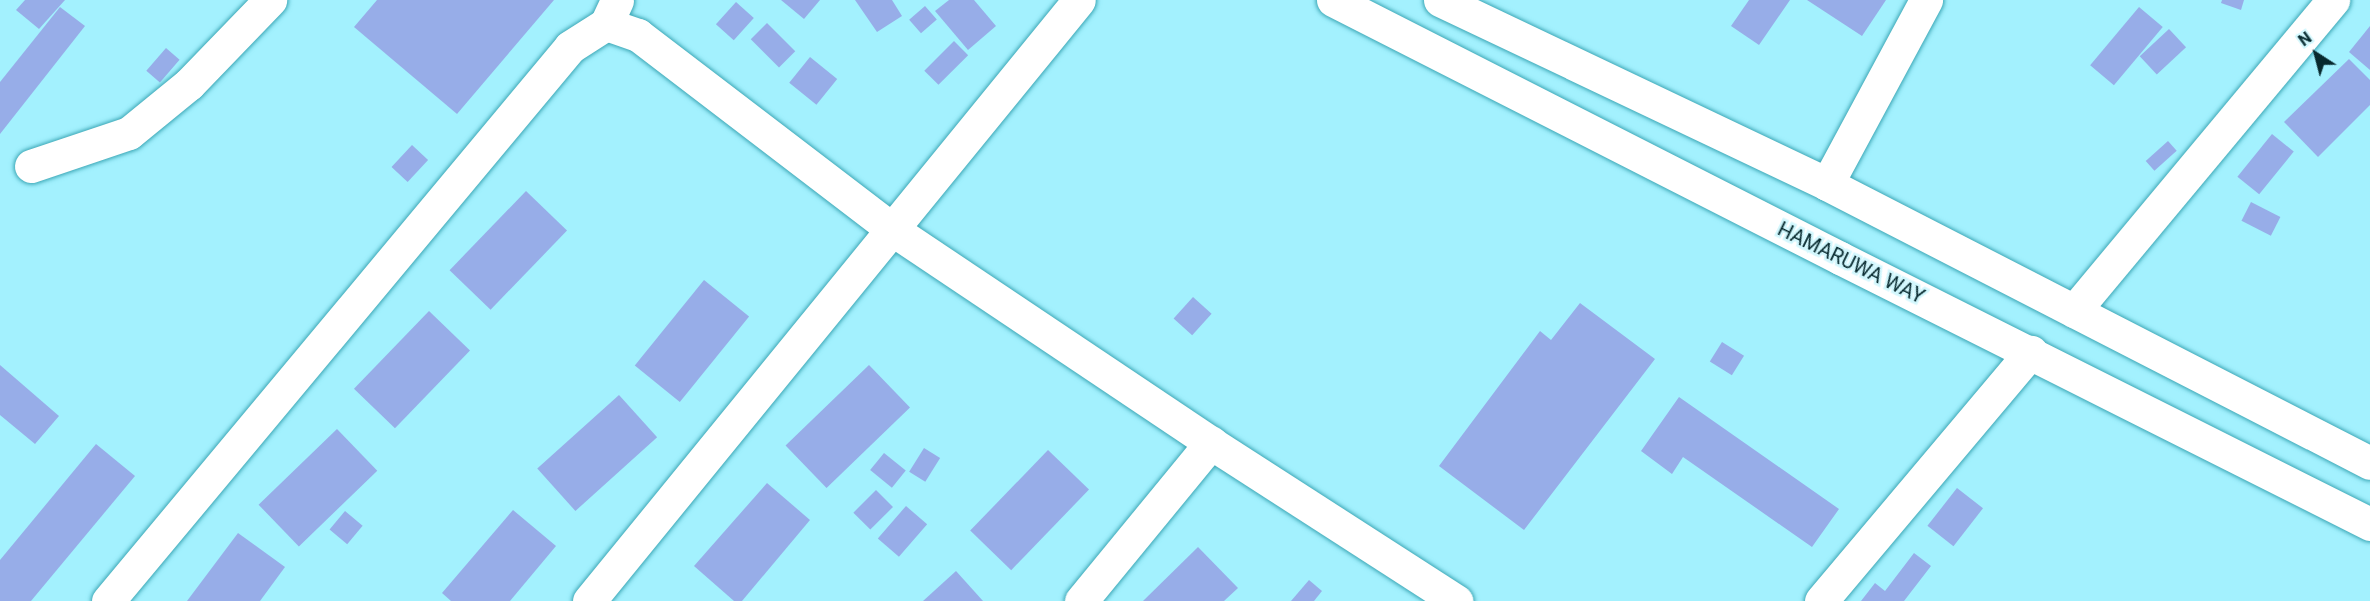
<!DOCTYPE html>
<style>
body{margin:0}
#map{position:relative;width:2370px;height:601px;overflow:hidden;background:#a3f1fe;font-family:Roboto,sans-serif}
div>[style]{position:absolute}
.building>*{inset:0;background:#97ade8;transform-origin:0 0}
.roads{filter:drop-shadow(0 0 2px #3ca7b6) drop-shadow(0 0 2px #3ca7b6)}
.minor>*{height:33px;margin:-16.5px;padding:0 16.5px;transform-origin:16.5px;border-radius:16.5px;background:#fff}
.major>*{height:33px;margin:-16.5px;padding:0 16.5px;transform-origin:16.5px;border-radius:16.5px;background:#fff}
span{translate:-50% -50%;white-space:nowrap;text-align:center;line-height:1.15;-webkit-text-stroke:5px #d2f7fd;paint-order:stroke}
.street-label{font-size:20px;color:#07292e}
.north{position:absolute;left:2286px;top:24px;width:60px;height:60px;-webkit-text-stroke:4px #d2f7fd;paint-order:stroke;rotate:324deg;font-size:16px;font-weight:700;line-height:24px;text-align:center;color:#07292e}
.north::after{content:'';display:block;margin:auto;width:21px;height:27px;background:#07292e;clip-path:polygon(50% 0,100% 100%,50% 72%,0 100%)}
</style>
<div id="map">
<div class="building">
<div style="clip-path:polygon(25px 0,65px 0,39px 29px,16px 10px)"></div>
<div style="clip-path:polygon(377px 0,554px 0,457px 114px,354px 27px)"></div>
<div style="clip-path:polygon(781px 0,820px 0,804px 19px)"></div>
<div style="clip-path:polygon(855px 0,892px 0,902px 16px,877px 32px)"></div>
<div style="clip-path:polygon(949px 0,974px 0,996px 26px,968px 50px,935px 11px)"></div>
<div style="clip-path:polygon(1749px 0,1790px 0,1759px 45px,1731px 26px)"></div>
<div style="clip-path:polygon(1807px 0,1886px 0,1862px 36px)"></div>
<div style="clip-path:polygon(2222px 0,2244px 0,2241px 10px,2221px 3px)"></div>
<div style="left:736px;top:2px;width:24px;height:30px;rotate:42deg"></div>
<div style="left:925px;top:6px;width:18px;height:21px;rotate:49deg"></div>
<div style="clip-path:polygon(60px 7px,85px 26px,0 134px,0 82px)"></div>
<div style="left:2139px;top:7px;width:31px;height:76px;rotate:40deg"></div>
<div style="left:767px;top:23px;width:40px;height:23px;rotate:45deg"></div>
<div style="clip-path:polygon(2370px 26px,2370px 70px,2349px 52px)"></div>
<div style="left:2169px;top:29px;width:25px;height:40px;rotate:47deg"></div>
<div style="left:954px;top:41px;width:20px;height:42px;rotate:45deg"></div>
<div style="left:166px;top:48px;width:18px;height:30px;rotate:41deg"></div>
<div style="left:810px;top:57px;width:35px;height:33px;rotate:39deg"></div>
<div style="clip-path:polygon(2349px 59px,2370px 80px,2370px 105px,2318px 157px,2284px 122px)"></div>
<div style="left:2272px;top:134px;width:28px;height:55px;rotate:39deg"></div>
<div style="left:2168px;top:141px;width:13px;height:30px;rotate:48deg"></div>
<div style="left:412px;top:145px;width:22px;height:30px;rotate:43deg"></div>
<div style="left:526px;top:191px;width:57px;height:110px;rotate:44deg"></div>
<div style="left:2251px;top:202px;width:33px;height:21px;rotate:27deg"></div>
<div style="left:704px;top:280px;width:58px;height:110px;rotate:39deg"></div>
<div style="left:1193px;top:297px;width:25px;height:29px;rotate:42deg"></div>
<div style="clip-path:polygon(1580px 303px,1655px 359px,1524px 530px,1439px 466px,1540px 331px,1551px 340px)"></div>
<div style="left:429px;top:311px;width:57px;height:108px;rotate:44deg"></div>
<div style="left:1722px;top:342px;width:26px;height:23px;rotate:32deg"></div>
<div style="clip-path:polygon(0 365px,59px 416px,35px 444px,0 415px)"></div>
<div style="left:869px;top:365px;width:59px;height:116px;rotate:46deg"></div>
<div style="left:619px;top:395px;width:57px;height:110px;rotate:48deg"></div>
<div style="clip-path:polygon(1679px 397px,1839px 509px,1812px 547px,1683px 457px,1672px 474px,1641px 451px)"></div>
<div style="left:337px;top:429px;width:58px;height:109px;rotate:46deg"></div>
<div style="clip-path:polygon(96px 444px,135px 476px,31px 601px,0 601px,0 560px)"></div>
<div style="left:924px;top:448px;width:19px;height:28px;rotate:32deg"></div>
<div style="left:1048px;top:450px;width:57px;height:112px;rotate:44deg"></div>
<div style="left:884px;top:453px;width:28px;height:22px;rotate:39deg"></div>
<div style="clip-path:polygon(767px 483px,810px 520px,742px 601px,734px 601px,694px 566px)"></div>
<div style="left:1957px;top:488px;width:33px;height:48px;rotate:38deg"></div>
<div style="left:876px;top:490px;width:24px;height:32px;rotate:45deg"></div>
<div style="left:906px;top:506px;width:28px;height:43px;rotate:41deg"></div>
<div style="clip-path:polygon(513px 510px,556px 546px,510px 601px,451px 601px,442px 593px)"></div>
<div style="left:345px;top:511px;width:23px;height:24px;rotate:40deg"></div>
<div style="clip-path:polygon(238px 533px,285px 567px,260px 601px,187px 601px)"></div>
<div style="clip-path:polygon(1198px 547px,1238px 588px,1224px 601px,1143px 601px)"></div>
<div style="clip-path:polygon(1914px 553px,1931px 566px,1904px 601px,1861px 601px,1875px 583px,1885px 591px)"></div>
<div style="clip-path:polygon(956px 571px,983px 601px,923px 601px)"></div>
<div style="clip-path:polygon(1309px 580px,1322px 591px,1314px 601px,1291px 601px)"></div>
</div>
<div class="roads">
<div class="minor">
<div style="left:606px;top:24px;width:34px;rotate:19deg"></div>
<div style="left:638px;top:35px;width:321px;rotate:37.4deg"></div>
<div style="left:893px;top:230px;width:383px;rotate:33.8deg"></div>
<div style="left:1211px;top:443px;width:292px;rotate:32.8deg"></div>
<div style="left:31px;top:166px;width:103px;rotate:-18.6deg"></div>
<div style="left:129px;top:133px;width:77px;rotate:-39.2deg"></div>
<div style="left:189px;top:84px;width:117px;rotate:-46deg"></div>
<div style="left:1827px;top:184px;width:209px;rotate:-61.7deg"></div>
<div style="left:2074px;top:311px;width:405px;rotate:-50.2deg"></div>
<div style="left:108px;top:601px;width:721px;rotate:-50.17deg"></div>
<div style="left:570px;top:47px;width:43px;rotate:-32.6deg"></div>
<div style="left:606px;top:24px;width:26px;rotate:-65deg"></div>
<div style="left:589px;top:601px;width:775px;rotate:-50.81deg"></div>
<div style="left:1081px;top:601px;width:205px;rotate:-50.6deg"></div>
<div style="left:1821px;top:601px;width:326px;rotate:-49.9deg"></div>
</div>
<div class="major">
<div style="left:1333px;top:0;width:569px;rotate:26.97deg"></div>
<div style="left:1840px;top:258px;width:593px;rotate:26.65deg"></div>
<div style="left:1440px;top:0;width:429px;rotate:25.4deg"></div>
<div style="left:1827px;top:184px;width:610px;rotate:27.19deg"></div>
</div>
</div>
<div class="street-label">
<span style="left:1851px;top:263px;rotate:26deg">HAMARUWA WAY</span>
</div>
<div class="north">N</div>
</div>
